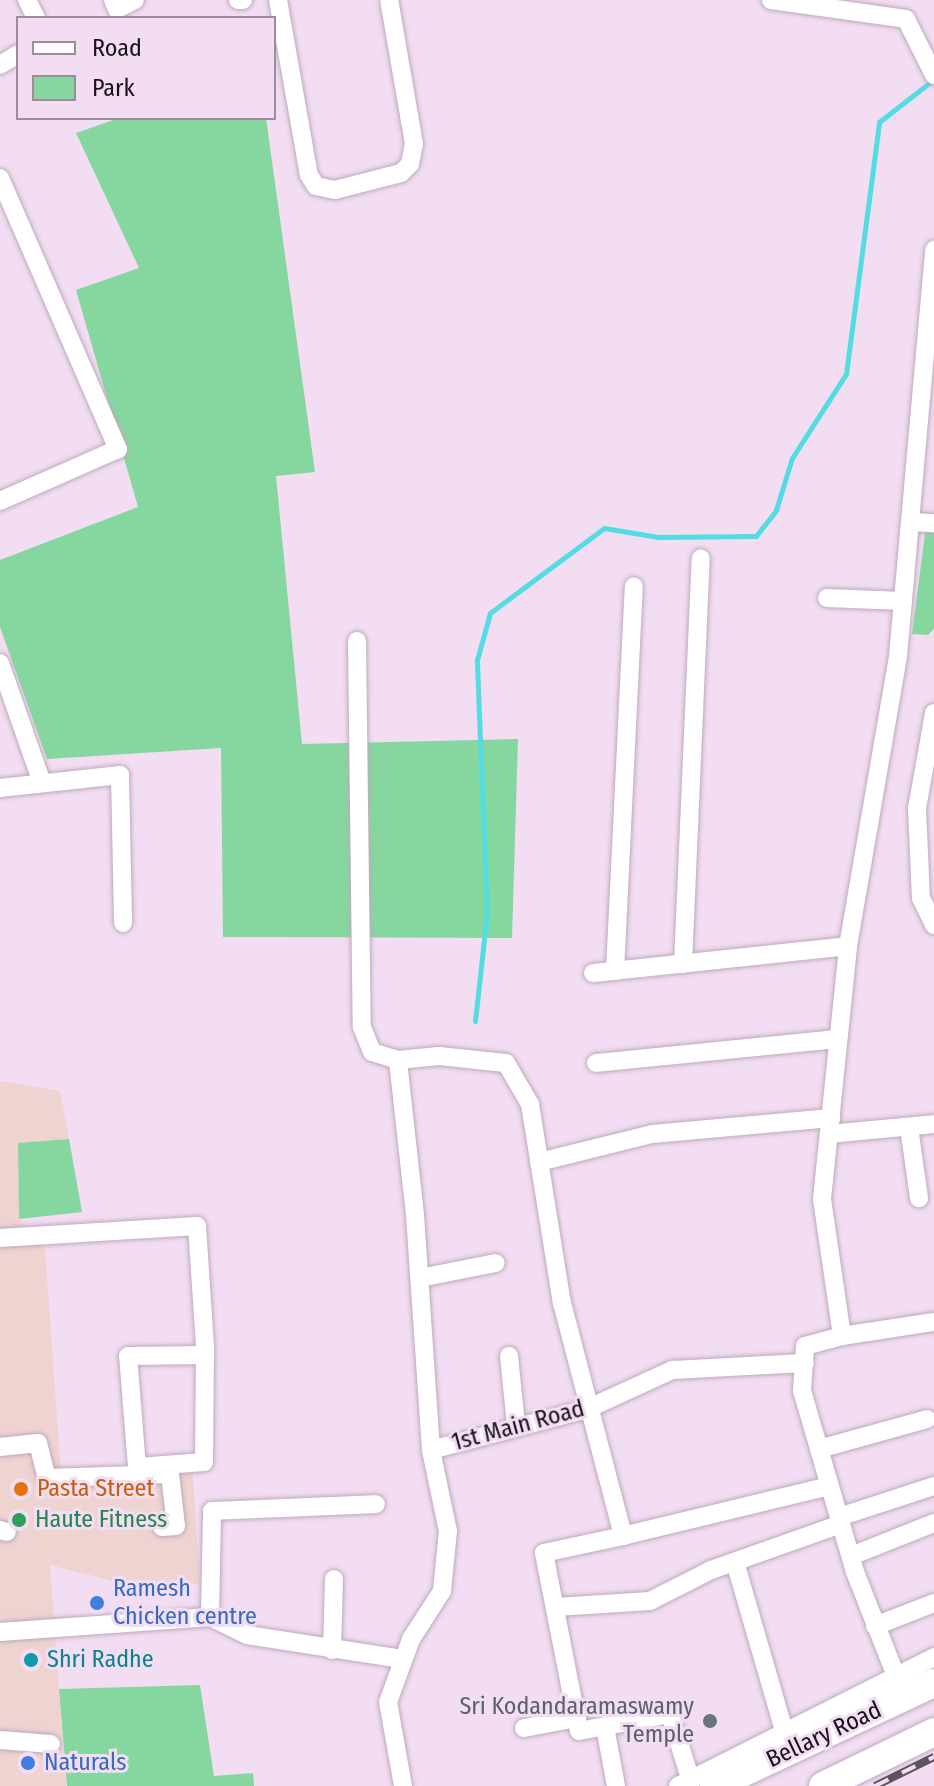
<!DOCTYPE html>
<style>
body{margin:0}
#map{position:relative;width:934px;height:1786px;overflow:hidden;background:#f2ddf2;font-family:"Fira Sans Condensed",sans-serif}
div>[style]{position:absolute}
.commercial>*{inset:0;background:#eed3d1}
.green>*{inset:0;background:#86d79f}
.stream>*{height:5px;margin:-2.5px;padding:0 2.5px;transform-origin:2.5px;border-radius:2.5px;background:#54dce3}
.roads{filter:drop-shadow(0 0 2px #beaabe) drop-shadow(0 0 2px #beaabe)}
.minor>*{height:18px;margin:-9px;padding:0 9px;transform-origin:9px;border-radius:9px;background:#fff}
.highway>*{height:28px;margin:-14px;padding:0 14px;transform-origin:14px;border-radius:14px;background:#fff}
.rail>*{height:8px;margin-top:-4px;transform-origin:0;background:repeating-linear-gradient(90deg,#f2ddf2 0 15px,#5d525d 0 30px);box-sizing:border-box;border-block:2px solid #5d525d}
.dots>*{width:22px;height:22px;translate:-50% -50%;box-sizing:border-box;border:4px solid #f2ddf2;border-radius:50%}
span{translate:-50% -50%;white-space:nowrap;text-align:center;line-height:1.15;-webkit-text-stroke:6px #f2ddf2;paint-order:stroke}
.street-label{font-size:24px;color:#1a131a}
.food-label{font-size:24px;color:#c56008}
.left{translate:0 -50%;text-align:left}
.leisure-label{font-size:24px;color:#27864d}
.shop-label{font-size:24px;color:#366cbe}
.culture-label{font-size:24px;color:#0d838f}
.worship-label{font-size:24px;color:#5b616d}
.right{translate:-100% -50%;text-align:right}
.legend{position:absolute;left:16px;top:16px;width:260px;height:104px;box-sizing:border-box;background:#f2ddf2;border:2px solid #9c8c9c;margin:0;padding:10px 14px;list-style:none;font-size:24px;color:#1a131a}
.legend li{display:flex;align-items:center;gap:16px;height:40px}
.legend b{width:40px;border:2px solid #9c8c9c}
</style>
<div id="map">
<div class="commercial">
<div style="clip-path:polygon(0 1081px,60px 1091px,69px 1139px,18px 1144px,19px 1219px,45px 1248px,61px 1475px,192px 1464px,200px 1584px,122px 1583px,50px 1565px,66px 1786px,0 1786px)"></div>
</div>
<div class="green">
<div style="clip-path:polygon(119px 118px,266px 118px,315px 472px,276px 476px,302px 744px,518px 739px,512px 938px,223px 937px,221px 748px,47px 759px,0 627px,0 560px,138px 507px,76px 290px,139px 268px,76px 133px)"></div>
<div style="clip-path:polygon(927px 518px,934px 518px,934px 629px,928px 635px,912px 634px)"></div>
<div style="clip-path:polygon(69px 1139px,82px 1212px,19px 1219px,18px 1143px)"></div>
<div style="clip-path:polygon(200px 1685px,214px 1776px,253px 1773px,254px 1786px,67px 1786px,59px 1689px)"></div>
</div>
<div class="stream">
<div style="left:475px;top:1021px;width:109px;rotate:-83.7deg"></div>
<div style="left:487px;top:913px;width:253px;rotate:-92.3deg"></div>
<div style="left:477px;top:660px;width:49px;rotate:-74.5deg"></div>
<div style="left:490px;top:613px;width:142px;rotate:-36.7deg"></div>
<div style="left:604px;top:528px;width:55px;rotate:9.5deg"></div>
<div style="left:658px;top:537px;width:98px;rotate:-0.6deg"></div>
<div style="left:756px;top:536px;width:33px;rotate:-52deg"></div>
<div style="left:776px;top:510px;width:54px;rotate:-72.9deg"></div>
<div style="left:792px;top:458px;width:100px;rotate:-57.3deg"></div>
<div style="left:846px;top:374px;width:254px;rotate:-82.5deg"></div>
<div style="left:879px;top:122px;width:68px;rotate:-37.9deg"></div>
</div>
<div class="roads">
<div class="minor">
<div style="left:27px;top:0;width:20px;rotate:63deg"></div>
<div style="left:113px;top:0;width:10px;rotate:66deg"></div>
<div style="left:117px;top:9px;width:20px;rotate:-27deg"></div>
<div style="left:238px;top:0;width:5px"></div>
<div style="left:278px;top:0;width:178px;rotate:80deg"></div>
<div style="left:309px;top:175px;width:13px;rotate:58deg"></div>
<div style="left:316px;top:186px;width:19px;rotate:12deg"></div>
<div style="left:335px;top:190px;width:68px;rotate:-14.4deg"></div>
<div style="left:401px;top:173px;width:13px;rotate:-45deg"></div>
<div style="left:410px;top:164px;width:20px;rotate:-79deg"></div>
<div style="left:414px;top:144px;width:146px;rotate:-99.8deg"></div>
<div style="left:771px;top:0;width:136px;rotate:8deg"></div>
<div style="left:906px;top:19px;width:63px;rotate:63.4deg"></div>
<div style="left:0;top:65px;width:21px;rotate:-31deg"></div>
<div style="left:0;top:178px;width:296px;rotate:66.5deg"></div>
<div style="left:118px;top:449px;width:129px;rotate:156.2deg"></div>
<div style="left:912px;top:522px;width:22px;rotate:3deg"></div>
<div style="left:827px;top:598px;width:76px;rotate:2.3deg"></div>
<div style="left:357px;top:641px;width:386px;rotate:89.3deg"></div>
<div style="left:362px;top:1027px;width:27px;rotate:68deg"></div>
<div style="left:372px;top:1052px;width:27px;rotate:17deg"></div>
<div style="left:0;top:663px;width:124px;rotate:70.7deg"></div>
<div style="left:934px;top:713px;width:97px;rotate:100.1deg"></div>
<div style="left:917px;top:808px;width:90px;rotate:87.5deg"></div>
<div style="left:921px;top:898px;width:30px;rotate:64deg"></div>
<div style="left:0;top:788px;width:121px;rotate:-6.2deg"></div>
<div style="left:120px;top:775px;width:148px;rotate:88.8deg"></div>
<div style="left:683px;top:964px;width:406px;rotate:-87.5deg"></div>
<div style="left:615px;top:971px;width:385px;rotate:-87.2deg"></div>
<div style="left:593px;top:973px;width:256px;rotate:-6deg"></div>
<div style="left:596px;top:1063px;width:241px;rotate:-5.7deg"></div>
<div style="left:909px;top:1127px;width:72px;rotate:82deg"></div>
<div style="left:829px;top:1134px;width:105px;rotate:-5.4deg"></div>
<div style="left:539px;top:1162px;width:116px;rotate:-13.9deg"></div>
<div style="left:652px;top:1134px;width:180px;rotate:-5.1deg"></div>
<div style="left:0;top:1238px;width:197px;rotate:-3.5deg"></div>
<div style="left:197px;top:1226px;width:122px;rotate:86.2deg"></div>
<div style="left:205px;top:1348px;width:114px;rotate:90.5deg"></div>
<div style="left:204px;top:1462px;width:67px;rotate:175.7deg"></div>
<div style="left:137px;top:1467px;width:111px;rotate:-94.6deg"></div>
<div style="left:128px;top:1356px;width:77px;rotate:-0.7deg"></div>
<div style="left:420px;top:1278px;width:77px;rotate:-11.2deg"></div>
<div style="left:842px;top:1336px;width:93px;rotate:-8.7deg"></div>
<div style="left:509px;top:1356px;width:69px;rotate:84.2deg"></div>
<div style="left:0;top:1447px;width:38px;rotate:-6deg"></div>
<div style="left:38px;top:1443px;width:36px;rotate:76deg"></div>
<div style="left:47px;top:1478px;width:123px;rotate:-1.9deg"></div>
<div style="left:170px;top:1474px;width:52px;rotate:83.4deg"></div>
<div style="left:176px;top:1526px;width:14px;rotate:176deg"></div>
<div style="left:819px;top:1449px;width:112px;rotate:-15.5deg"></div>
<div style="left:431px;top:1450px;width:161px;rotate:-14.7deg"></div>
<div style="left:587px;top:1409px;width:94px;rotate:-24.6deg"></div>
<div style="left:672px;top:1370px;width:133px;rotate:-3deg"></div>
<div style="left:839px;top:1517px;width:100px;rotate:-18.1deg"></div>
<div style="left:0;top:1530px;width:7px;rotate:16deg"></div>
<div style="left:623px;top:1536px;width:81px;rotate:167.9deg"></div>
<div style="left:544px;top:1553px;width:181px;rotate:78.9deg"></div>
<div style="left:579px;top:1731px;width:93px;rotate:-10.6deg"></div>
<div style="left:670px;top:1714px;width:70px;rotate:72.6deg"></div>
<div style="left:851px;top:1556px;width:89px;rotate:-21.7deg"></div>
<div style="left:735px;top:1562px;width:179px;rotate:73.8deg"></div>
<div style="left:556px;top:1607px;width:94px;rotate:-3.7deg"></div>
<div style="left:650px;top:1601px;width:68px;rotate:-26.9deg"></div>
<div style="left:711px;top:1570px;width:138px;rotate:-19.5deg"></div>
<div style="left:210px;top:1617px;width:41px;rotate:25.9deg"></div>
<div style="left:247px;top:1635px;width:157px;rotate:8.8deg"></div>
<div style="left:875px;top:1626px;width:63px;rotate:-21.3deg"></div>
<div style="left:0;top:1632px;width:211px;rotate:-4.1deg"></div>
<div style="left:210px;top:1617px;width:106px;rotate:-88.9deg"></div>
<div style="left:212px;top:1511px;width:164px;rotate:-2.4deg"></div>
<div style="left:332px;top:1650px;width:71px;rotate:-88.4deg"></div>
<div style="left:896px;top:1676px;width:112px;rotate:-111.5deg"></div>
<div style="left:855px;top:1572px;width:189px;rotate:-106.3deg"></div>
<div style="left:802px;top:1391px;width:45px;rotate:-86.2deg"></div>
<div style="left:805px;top:1346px;width:38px;rotate:-15deg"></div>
<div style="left:842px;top:1336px;width:138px;rotate:-98.3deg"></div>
<div style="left:822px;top:1199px;width:254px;rotate:-84.1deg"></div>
<div style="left:848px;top:946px;width:294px;rotate:-80.2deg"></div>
<div style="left:898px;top:656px;width:408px;rotate:-84.9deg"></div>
<div style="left:605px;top:1727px;width:60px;rotate:79.4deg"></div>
<div style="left:524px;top:1728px;width:54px;rotate:-10.7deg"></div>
<div style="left:0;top:1740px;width:51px;rotate:4.5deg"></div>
<div style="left:403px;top:1786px;width:85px;rotate:-100.1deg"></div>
<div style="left:388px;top:1702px;width:67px;rotate:-69.9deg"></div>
<div style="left:411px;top:1639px;width:57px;rotate:-57.1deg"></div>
<div style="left:442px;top:1591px;width:60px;rotate:-84.3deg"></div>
<div style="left:448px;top:1531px;width:83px;rotate:-101.9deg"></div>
<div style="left:431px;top:1450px;width:236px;rotate:-93.9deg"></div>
<div style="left:415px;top:1215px;width:156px;rotate:-96.3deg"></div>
<div style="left:398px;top:1060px;width:41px;rotate:-5.6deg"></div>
<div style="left:439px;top:1056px;width:67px;rotate:6deg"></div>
<div style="left:506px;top:1063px;width:48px;rotate:59.7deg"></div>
<div style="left:530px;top:1104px;width:202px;rotate:80.9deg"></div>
<div style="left:562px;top:1303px;width:241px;rotate:75.3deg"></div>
<div style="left:623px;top:1536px;width:212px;rotate:-13.6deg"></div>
<div style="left:678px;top:1786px;width:287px;rotate:-26.7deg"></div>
</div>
<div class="highway">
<div style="left:714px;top:1786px;width:243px;rotate:-25.1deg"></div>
<div style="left:823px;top:1786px;width:123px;rotate:-25.9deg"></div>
</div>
</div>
<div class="rail">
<div style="left:875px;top:1786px;width:66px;rotate:-26.2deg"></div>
</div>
<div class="dots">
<div style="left:21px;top:1489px;background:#e8710a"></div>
<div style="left:19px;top:1520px;background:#2e9e5b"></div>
<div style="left:97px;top:1603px;background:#3f7fe0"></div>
<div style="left:31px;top:1660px;background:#0f9aa8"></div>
<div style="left:710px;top:1721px;background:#6b7280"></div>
<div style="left:28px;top:1763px;background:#3f7fe0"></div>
</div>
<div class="street-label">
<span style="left:518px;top:1426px;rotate:-15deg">1st Main Road</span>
<span style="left:824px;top:1735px;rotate:-25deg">Bellary Road</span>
</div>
<div class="food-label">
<span class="left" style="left:37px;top:1489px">Pasta Street</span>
</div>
<div class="leisure-label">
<span class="left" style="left:35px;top:1520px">Haute Fitness</span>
</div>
<div class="shop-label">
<span class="left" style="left:113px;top:1603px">Ramesh<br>Chicken centre</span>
<span class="left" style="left:44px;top:1763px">Naturals</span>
</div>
<div class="culture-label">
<span class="left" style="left:47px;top:1660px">Shri Radhe</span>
</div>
<div class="worship-label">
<span class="right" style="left:694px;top:1721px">Sri Kodandaramaswamy<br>Temple</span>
</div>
<ul class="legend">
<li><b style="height:10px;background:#fff"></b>Road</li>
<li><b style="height:22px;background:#86d79f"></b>Park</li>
</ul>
</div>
